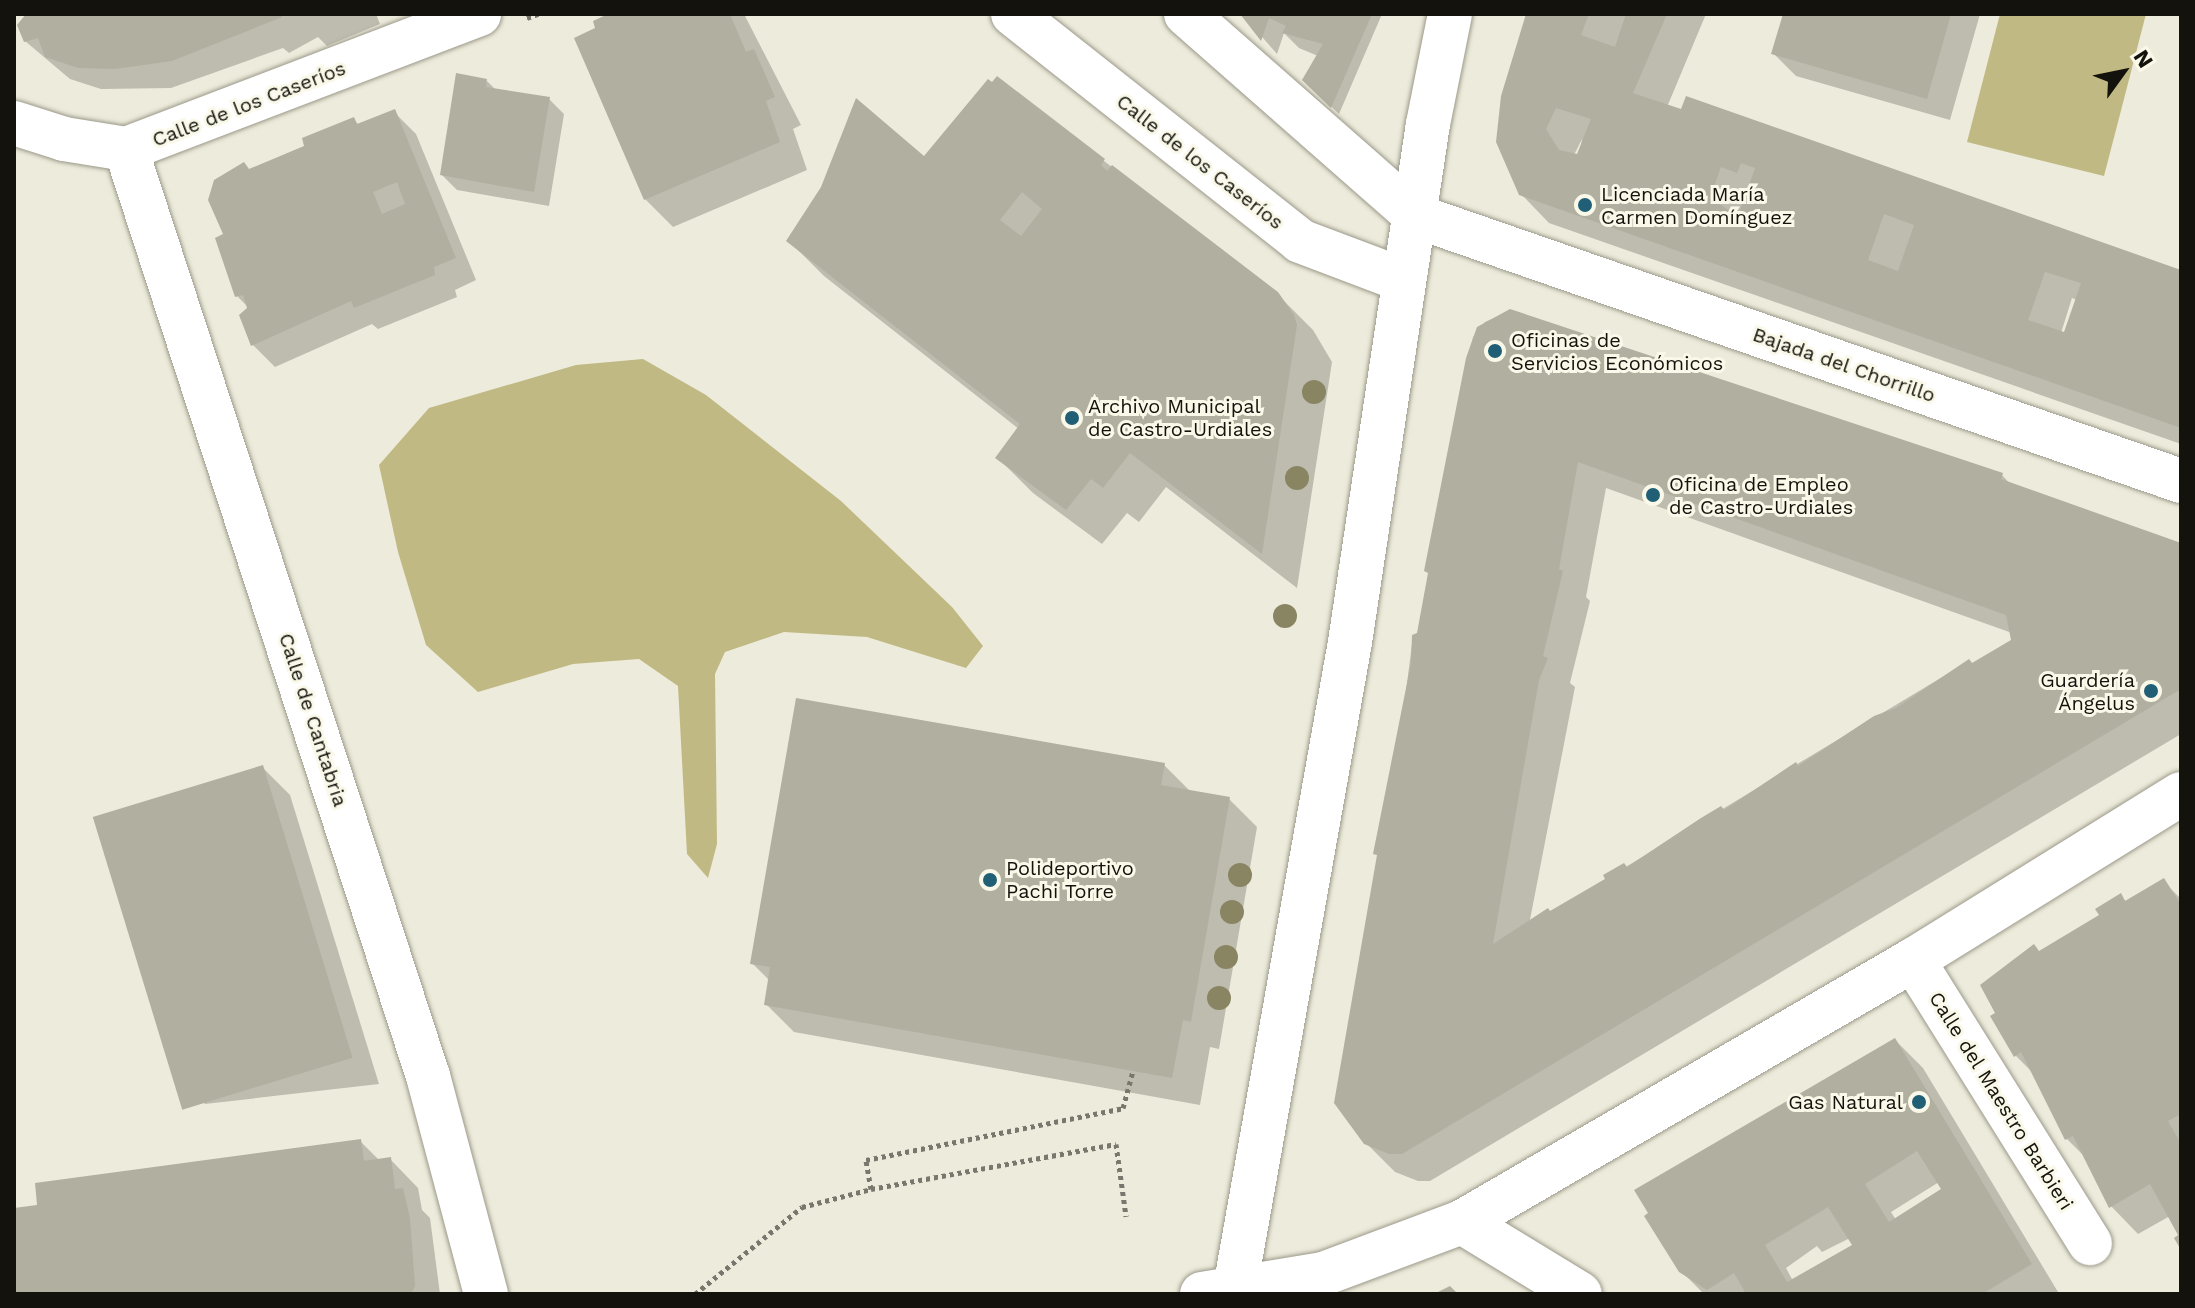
<!DOCTYPE html>
<meta charset="utf-8">
<style>
body{margin:0}
#map{position:relative;width:2195px;height:1308px;overflow:hidden;background:#edebdb;font-family:"Work Sans",sans-serif}
div>[style]{position:absolute}
.green>*{inset:0;background:#c1b983}
.shadow>*{inset:0;background:#0003}
.building>*{inset:0;background:#b1afa0;transform-origin:0 0}
.path>*{height:5px;margin-top:-2.5px;transform-origin:0;background:repeating-linear-gradient(90deg,#79776d 0 4px,transparent 0 8px)}
.roads{filter:drop-shadow(0 0 2px #9b998a) drop-shadow(0 0 2px #9b998a)}
.pedestrian>*{height:44px;margin:-22px;padding:0 22px;transform-origin:22px;border-radius:22px;background:#fff}
.minor>*{height:44px;margin:-22px;padding:0 22px;transform-origin:22px;border-radius:22px;background:#fff}
.trees>*{width:24px;height:24px;margin:-12px;border-radius:50%;background:#898563}
.dots>*{width:22px;height:22px;translate:-50% -50%;box-sizing:border-box;border:4px solid #faf8e8;border-radius:50%}
span{translate:-50% -50%;white-space:nowrap;text-align:center;line-height:1.15;-webkit-text-stroke:6px #faf8e8;paint-order:stroke}
.street-label{font-size:20px;color:#13120c}
.poi-label{font-size:20px;color:#13120c}
.left{translate:0 -50%;text-align:left}
.right{translate:-100% -50%;text-align:right}
.frame{position:absolute;inset:0;border:16px solid #13120c;pointer-events:none}
.north{position:absolute;left:2083px;top:32px;width:80px;height:80px;-webkit-text-stroke:6px #faf8e8;paint-order:stroke;rotate:57deg;font-size:22px;font-weight:700;line-height:32px;text-align:center;color:#13120c}
.north::after{content:'';display:block;margin:auto;width:28px;height:36px;background:#13120c;clip-path:polygon(50% 0,100% 100%,50% 72%,0 100%)}
</style>
<div id="map">
<div class="green">
<div style="clip-path:polygon(2000px 14px,2146px 14px,2104px 176px,1967px 142px)"></div>
<div style="clip-path:polygon(643px 359px,706px 395px,841px 501px,952px 607px,983px 646px,966px 668px,867px 637px,784px 632px,725px 652px,715px 674px,717px 844px,708px 878px,687px 854px,678px 686px,639px 659px,573px 664px,478px 692px,426px 645px,398px 552px,379px 465px,429px 408px,576px 365px)"></div>
</div>
<div class="shadow">
<div style="clip-path:polygon(29px 14px,376px 14px,380px 24px,327px 46px,318px 37px,289px 53px,283px 48px,171px 88px,101px 89px,70px 79px,25px 41px)"></div>
<div style="clip-path:polygon(613px 14px,744px 14px,801px 125px,793px 129px,807px 170px,673px 227px,645px 199px,598px 29px)"></div>
<div style="clip-path:polygon(1242px 14px,1382px 14px,1339px 114px,1304px 80px,1318px 56px,1299px 48px,1284px 33px,1277px 54px)"></div>
<div style="clip-path:polygon(evenodd,1530px 14px,1706px 14px,1667px 107px,2181px 272px,2181px 444px,1549px 223px,1521px 194px,1530px 14px,1582px 139px,1579px 157px,1574px 155px,1582px 139px,1530px 14px,2072px 298px,2077px 300px,2065px 334px,2061px 333px,2072px 298px)"></div>
<div style="clip-path:polygon(1785px 14px,1980px 14px,1950px 120px,1796px 76px,1774px 54px)"></div>
<div style="clip-path:polygon(487px 81px,496px 90px,549px 99px,564px 114px,549px 206px,457px 190px,442px 175px)"></div>
<div style="clip-path:polygon(394px 112px,416px 134px,476px 280px,455px 290px,457px 297px,378px 329px,372px 324px,275px 367px,253px 345px,249px 308px,237px 296px,215px 181px,244px 165px,250px 171px,306px 148px,353px 119px,359px 125px)"></div>
<div style="clip-path:polygon(925px 159px,1104px 161px,1276px 293px,1313px 330px,1332px 362px,1297px 588px,1166px 487px,1139px 522px,1127px 513px,1102px 544px,1033px 493px,997px 457px,1019px 429px,824px 276px,789px 241px)"></div>
<div style="clip-path:polygon(evenodd,1510px 311px,2002px 475px,2012px 486px,2181px 545px,2181px 734px,1430px 1181px,1418px 1181px,1395px 1172px,1366px 1143px,1399px 746px,1413px 636px,1419px 635px,1430px 574px,1426px 570px,1473px 337px,1485px 322px,1510px 311px,1606px 488px,2012px 633px,2013px 641px,1972px 665px,1969px 661px,1529px 925px,1575px 687px,1570px 683px,1590px 601px,1586px 597px,1606px 488px)"></div>
<div style="clip-path:polygon(1164px 765px,1191px 792px,1229px 799px,1257px 827px,1219px 1049px,1210px 1047px,1200px 1105px,794px 1032px,766px 1004px,770px 981px,752px 963px)"></div>
<div style="clip-path:polygon(262px 767px,290px 795px,379px 1084px,205px 1104px,177px 1076px)"></div>
<div style="clip-path:polygon(2163px 881px,2181px 899px,2181px 1236px,2170px 1216px,2138px 1234px,2111px 1206px,2087px 1159px,2067px 1139px,2034px 1074px,2016px 1056px,1998px 1014px,2040px 952px,2102px 916px,2120px 896px,2127px 902px)"></div>
<div style="clip-path:polygon(evenodd,1895px 1040px,1923px 1068px,2058px 1292px,1704px 1294px,1681px 1271px,1895px 1040px,1939px 1182px,1944px 1189px,1896px 1220px,1891px 1212px,1939px 1182px,1895px 1040px,1850px 1238px,1854px 1245px,1793px 1281px,1786px 1268px,1817px 1246px,1822px 1252px,1850px 1238px)"></div>
<div style="clip-path:polygon(360px 1141px,380px 1161px,390px 1159px,418px 1188px,422px 1210px,430px 1218px,440px 1294px,14px 1294px,14px 1210px)"></div>
</div>
<div class="building">
<div style="clip-path:polygon(26px 14px,281px 14px,282px 17px,172px 61px,115px 69px,78px 68px,45px 57px,38px 38px,24px 42px,17px 25px)"></div>
<div style="clip-path:polygon(608px 14px,730px 14px,746px 52px,754px 49px,775px 97px,766px 101px,780px 142px,644px 200px,574px 38px,595px 28px,593px 21px)"></div>
<div style="clip-path:polygon(1240px 14px,1372px 14px,1331px 108px,1302px 80px,1323px 44px,1282px 33px,1286px 26px,1269px 18px,1261px 41px)"></div>
<div style="clip-path:polygon(evenodd,1526px 14px,1589px 14px,1581px 35px,1615px 47px,1626px 14px,1667px 14px,1633px 93px,1681px 109px,1686px 96px,2181px 270px,2181px 428px,1519px 195px,1496px 142px,1501px 96px,1526px 14px,1556px 108px,1591px 119px,1577px 154px,1559px 150px,1546px 129px,1556px 108px,1526px 14px,1741px 163px,1755px 168px,1738px 216px,1710px 198px,1721px 167px,1737px 173px,1741px 163px,1526px 14px,1884px 214px,1914px 225px,1898px 271px,1868px 260px,1884px 214px,1526px 14px,2045px 272px,2081px 283px,2064px 332px,2028px 320px,2045px 272px)"></div>
<div style="clip-path:polygon(1783px 14px,1951px 14px,1927px 99px,1771px 54px)"></div>
<div style="clip-path:polygon(456px 73px,487px 79px,486px 87px,550px 97px,534px 192px,440px 175px)"></div>
<div style="clip-path:polygon(evenodd,997px 76px,1105px 159px,1101px 165px,1107px 171px,1112px 165px,1278px 292px,1294px 315px,1297px 325px,1262px 554px,1130px 453px,1103px 488px,1091px 479px,1066px 510px,995px 458px,1020px 424px,786px 241px,821px 187px,856px 98px,924px 156px,988px 79px,992px 82px,997px 76px,1022px 192px,1042px 209px,1021px 236px,1000px 220px,1022px 192px)"></div>
<div style="clip-path:polygon(evenodd,395px 109px,456px 258px,434px 267px,435px 275px,354px 308px,351px 301px,251px 346px,239px 315px,247px 308px,243px 295px,235px 297px,215px 238px,223px 234px,208px 200px,214px 180px,244px 162px,249px 169px,304px 146px,302px 138px,354px 117px,357px 124px,395px 109px,397px 182px,405px 204px,382px 214px,373px 192px,397px 182px)"></div>
<div style="clip-path:polygon(evenodd,1510px 309px,2003px 473px,2001px 479px,2181px 543px,2181px 689px,1402px 1154px,1389px 1154px,1364px 1144px,1334px 1103px,1377px 855px,1373px 854px,1411px 663px,1412px 635px,1417px 633px,1428px 573px,1424px 571px,1466px 358px,1477px 327px,1510px 309px,1578px 462px,2006px 615px,2011px 640px,1972px 663px,1969px 659px,1896px 708px,1874px 716px,1798px 766px,1796px 762px,1724px 810px,1721px 806px,1701px 818px,1627px 867px,1624px 863px,1603px 875px,1605px 879px,1550px 911px,1548px 908px,1493px 944px,1539px 680px,1548px 658px,1543px 656px,1563px 571px,1559px 569px,1578px 462px)"></div>
<div style="clip-path:polygon(796px 698px,1165px 763px,1161px 785px,1230px 797px,1191px 1022px,1183px 1020px,1172px 1078px,764px 1005px,770px 967px,750px 964px)"></div>
<div style="left:263px;top:765px;width:306px;height:178px;rotate:73deg"></div>
<div style="clip-path:polygon(2164px 878px,2181px 905px,2181px 1114px,2168px 1121px,2181px 1144px,2181px 1250px,2174px 1238px,2178px 1235px,2150px 1184px,2109px 1208px,2073px 1136px,2065px 1140px,2021px 1052px,2014px 1057px,1990px 1016px,1995px 1013px,1980px 985px,2034px 944px,2039px 951px,2099px 915px,2095px 909px,2121px 893px,2125px 901px)"></div>
<div style="clip-path:polygon(evenodd,1895px 1038px,2032px 1264px,1982px 1294px,1746px 1294px,1734px 1273px,1707px 1290px,1679px 1272px,1644px 1216px,1648px 1213px,1634px 1190px,1895px 1038px,1917px 1151px,1941px 1189px,1889px 1222px,1865px 1184px,1917px 1151px,1895px 1038px,1828px 1207px,1852px 1245px,1787px 1282px,1765px 1245px,1828px 1207px)"></div>
<div style="clip-path:polygon(361px 1139px,364px 1161px,391px 1157px,395px 1189px,403px 1188px,410px 1218px,415px 1286px,411px 1294px,14px 1294px,14px 1208px,37px 1205px,35px 1183px)"></div>
<div style="clip-path:polygon(1450px 1286px,1458px 1294px,1434px 1294px)"></div>
</div>
<div class="path">
<div style="left:527px;top:18px;width:12px;rotate:-20deg"></div>
<div style="left:871px;top:1189px;width:29px;rotate:-100deg"></div>
<div style="left:866px;top:1160px;width:262px;rotate:-11.4deg"></div>
<div style="left:1123px;top:1108px;width:38px;rotate:-75deg"></div>
<div style="left:695px;top:1294px;width:138px;rotate:-39.1deg"></div>
<div style="left:802px;top:1207px;width:71px;rotate:-14.6deg"></div>
<div style="left:871px;top:1189px;width:249px;rotate:-10.4deg"></div>
<div style="left:1116px;top:1144px;width:73px;rotate:82.1deg"></div>
</div>
<div class="roads">
<div class="pedestrian">
<div style="left:1186px;top:14px;width:306px;rotate:41.3deg"></div>
<div style="left:1913px;top:960px;width:334px;rotate:58deg"></div>
</div>
<div class="minor">
<div style="left:1013px;top:14px;width:366px;rotate:38.3deg"></div>
<div style="left:1300px;top:241px;width:110px;rotate:20.7deg"></div>
<div style="left:14px;top:123px;width:52px;rotate:17.7deg"></div>
<div style="left:64px;top:139px;width:63px;rotate:9.2deg"></div>
<div style="left:126px;top:149px;width:378px;rotate:-20.9deg"></div>
<div style="left:126px;top:149px;width:975px;rotate:71.96deg"></div>
<div style="left:428px;top:1076px;width:226px;rotate:75.1deg"></div>
<div style="left:1416px;top:216px;width:810px;rotate:19.11deg"></div>
<div style="left:1462px;top:1222px;width:138px;rotate:31.4deg"></div>
<div style="left:1202px;top:1294px;width:123px;rotate:-9.4deg"></div>
<div style="left:1323px;top:1274px;width:148px;rotate:-20.5deg"></div>
<div style="left:1462px;top:1222px;width:522px;rotate:-30.15deg"></div>
<div style="left:1913px;top:960px;width:315px;rotate:-31.8deg"></div>
<div style="left:1234px;top:1294px;width:662px;rotate:-79.91deg"></div>
<div style="left:1350px;top:642px;width:524px;rotate:-81.44deg"></div>
<div style="left:1428px;top:124px;width:112px;rotate:-78.7deg"></div>
</div>
</div>
<div class="trees">
<div style="left:1314px;top:392px"></div>
<div style="left:1297px;top:478px"></div>
<div style="left:1285px;top:616px"></div>
<div style="left:1240px;top:875px"></div>
<div style="left:1232px;top:912px"></div>
<div style="left:1226px;top:957px"></div>
<div style="left:1219px;top:998px"></div>
</div>
<div class="dots">
<div style="left:1585px;top:205px;background:#205f75"></div>
<div style="left:1495px;top:351px;background:#205f75"></div>
<div style="left:1072px;top:418px;background:#205f75"></div>
<div style="left:1653px;top:495px;background:#205f75"></div>
<div style="left:2151px;top:691px;background:#205f75"></div>
<div style="left:990px;top:880px;background:#205f75"></div>
<div style="left:1919px;top:1102px;background:#205f75"></div>
</div>
<div class="street-label">
<span style="left:249px;top:104px;rotate:-21deg">Calle de los Caseríos</span>
<span style="left:1200px;top:162px;rotate:38deg">Calle de los Caseríos</span>
<span style="left:1844px;top:365px;rotate:19deg">Bajada del Chorrillo</span>
<span style="left:313px;top:720px;rotate:72deg">Calle de Cantabria</span>
<span style="left:2001px;top:1101px;rotate:58deg">Calle del Maestro Barbieri</span>
</div>
<div class="poi-label">
<span class="left" style="left:1601px;top:206px">Licenciada María<br>Carmen Domínguez</span>
<span class="left" style="left:1511px;top:352px">Oficinas de<br>Servicios Económicos</span>
<span class="left" style="left:1088px;top:418px">Archivo Municipal<br>de Castro-Urdiales</span>
<span class="left" style="left:1669px;top:496px">Oficina de Empleo<br>de Castro-Urdiales</span>
<span class="right" style="left:2135px;top:692px">Guardería<br>Ángelus</span>
<span class="left" style="left:1006px;top:880px">Polideportivo<br>Pachi Torre</span>
<span class="right" style="left:1903px;top:1102px">Gas Natural</span>
</div>
<div class="frame"></div>
<div class="north">N</div>
</div>
